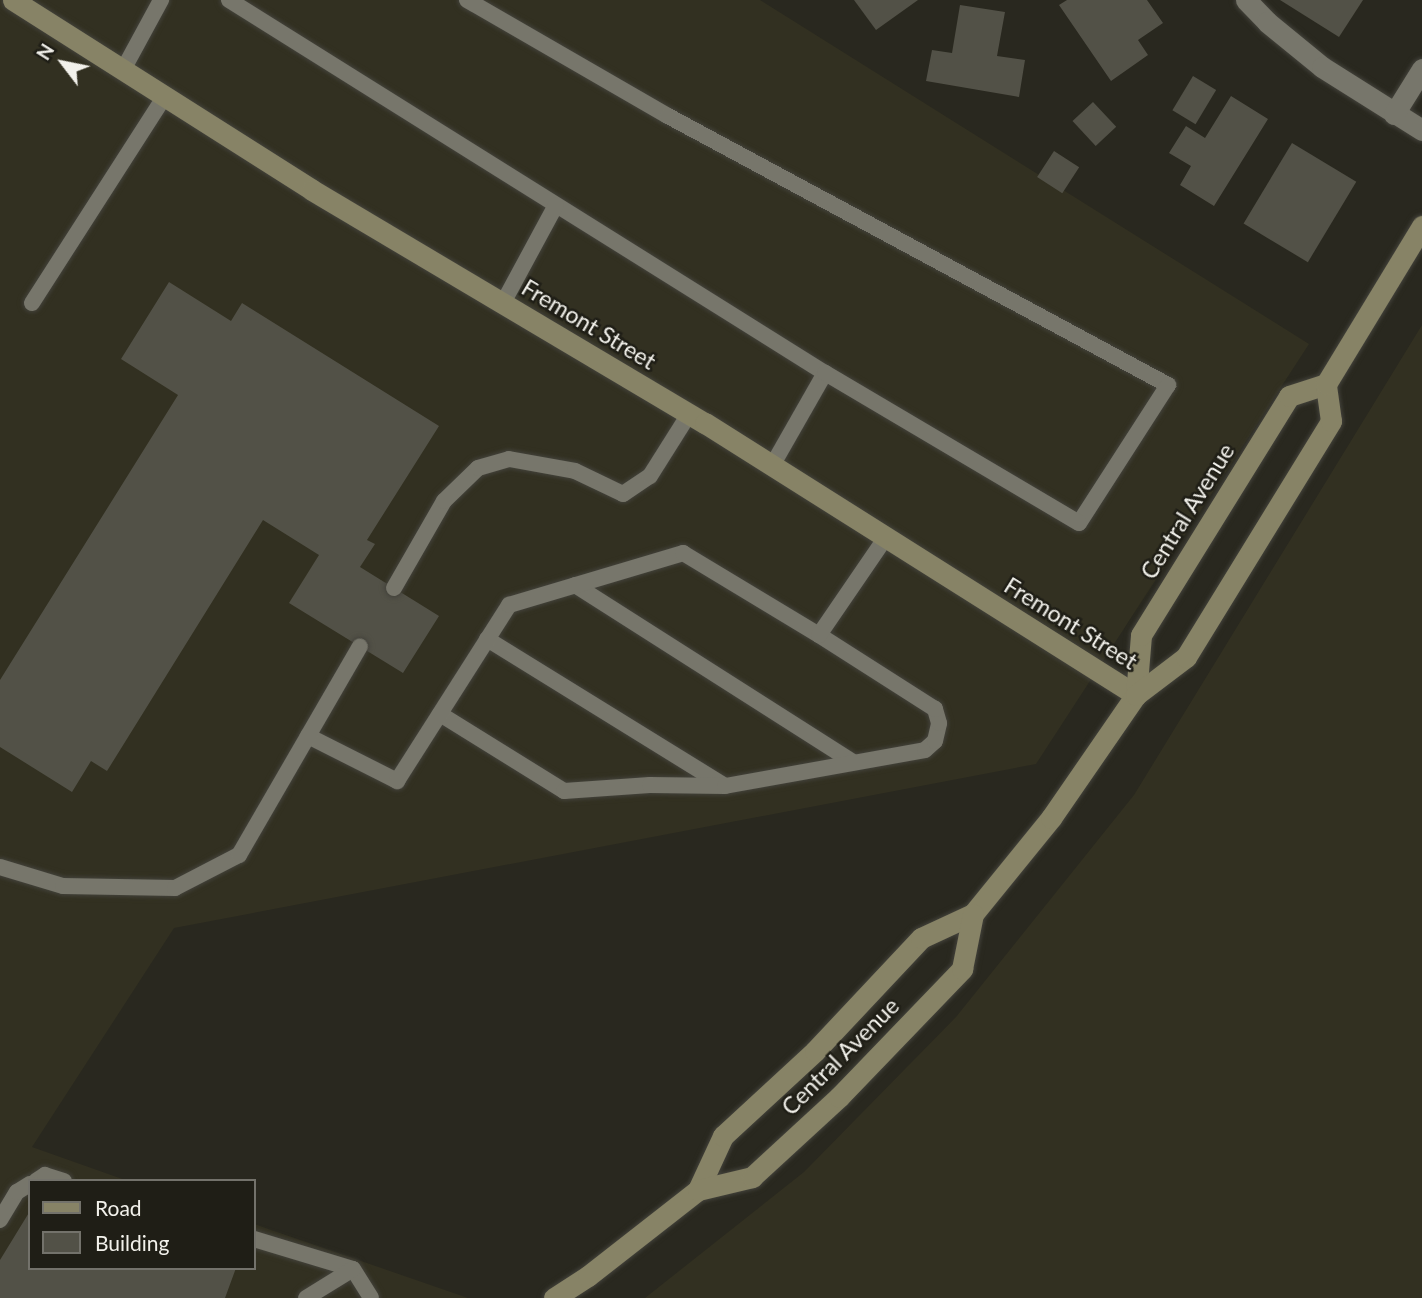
<!DOCTYPE html>
<style>
body{margin:0}
#map{position:relative;width:1422px;height:1298px;overflow:hidden;background:#29281f;font-family:Lato,sans-serif}
div>[style]{position:absolute}
.built>*{inset:0;background:#323021}
.building>*{inset:0;background:#525147;transform-origin:0 0}
.roads{filter:drop-shadow(0 0 2px #43423b) drop-shadow(0 0 2px #43423b)}
.lane>*{height:16px;margin:-8px;padding:0 8px;transform-origin:8px;border-radius:8px;background:#77766b}
.street>*{height:21px;margin:-10.5px;padding:0 10.5px;transform-origin:10.5px;border-radius:10.5px;background:#77766b}
.secondary>*{height:21px;margin:-10.5px;padding:0 10.5px;transform-origin:10.5px;border-radius:10.5px;background:#878366}
span{translate:-50% -50%;white-space:nowrap;text-align:center;line-height:1.15;-webkit-text-stroke:5px #1f1e16;paint-order:stroke}
.street-label{font-size:23px;color:#f2f1eb}
.legend{position:absolute;left:28px;top:1179px;width:228px;height:91px;box-sizing:border-box;background:#1f1e16;border:2px solid #73726b;margin:0;padding:9px 12px;list-style:none;font-size:21px;color:#f2f1eb}
.legend li{display:flex;align-items:center;gap:14px;height:35px}
.legend b{width:35px;border:2px solid #73726b}
.north{position:absolute;left:28px;top:28px;width:70px;height:70px;-webkit-text-stroke:5px #1f1e16;paint-order:stroke;rotate:302deg;font-size:19px;font-weight:700;line-height:28px;text-align:center;color:#f2f1eb}
.north::after{content:'';display:block;margin:auto;width:24px;height:32px;background:#f2f1eb;clip-path:polygon(50% 0,100% 100%,50% 72%,0 100%)}
</style>
<div id="map">
<div class="built">
<div style="clip-path:polygon(0 0,760px 0,1309px 344px,1036px 764px,174px 928px,32px 1147px,128px 1181px,30px 1181px,30px 1268px,254px 1268px,254px 1224px,468px 1298px,0 1298px)"></div>
<div style="clip-path:polygon(1422px 325px,1422px 1298px,645px 1298px,804px 1172px,956px 1017px,1134px 795px)"></div>
</div>
<div class="building">
<div style="clip-path:polygon(854px 0,918px 0,876px 30px)"></div>
<div style="clip-path:polygon(1067px 0,1147px 0,1163px 23px,1138px 40px,1148px 55px,1111px 81px,1059px 5px)"></div>
<div style="clip-path:polygon(1280px 0,1363px 0,1339px 37px)"></div>
<div style="clip-path:polygon(960px 5px,1005px 12px,997px 56px,1025px 60px,1019px 97px,926px 81px,932px 50px,952px 53px)"></div>
<div style="left:1193px;top:76px;width:27px;height:40px;rotate:31deg"></div>
<div style="clip-path:polygon(1231px 96px,1268px 119px,1214px 206px,1180px 185px,1191px 166px,1169px 153px,1186px 126px,1205px 138px)"></div>
<div style="left:1093px;top:102px;width:34px;height:28px;rotate:47deg"></div>
<div style="left:1292px;top:143px;width:75px;height:94px;rotate:31deg"></div>
<div style="left:1054px;top:151px;width:30px;height:31px;rotate:33deg"></div>
<div style="clip-path:polygon(169px 282px,231px 321px,242px 303px,439px 426px,367px 540px,375px 544px,360px 567px,439px 616px,403px 673px,289px 603px,319px 555px,263px 520px,107px 771px,91px 761px,72px 792px,0 747px,0 680px,178px 395px,121px 359px)"></div>
<div style="clip-path:polygon(30px 1211px,30px 1268px,236px 1268px,225px 1298px,0 1298px,0 1260px)"></div>
</div>
<div class="roads">
<div class="lane">
<div style="left:229px;top:0;width:703px;rotate:32.04deg"></div>
<div style="left:825px;top:373px;width:107px;rotate:119.7deg"></div>
<div style="left:467px;top:0;width:232px;rotate:30deg"></div>
<div style="left:668px;top:116px;width:568px;rotate:28.28deg"></div>
<div style="left:1168px;top:385px;width:164px;rotate:122.8deg"></div>
<div style="left:1079px;top:523px;width:295px;rotate:-149.4deg"></div>
<div style="left:123px;top:70px;width:80px;rotate:-61.5deg"></div>
<div style="left:32px;top:303px;width:246px;rotate:-57.3deg"></div>
<div style="left:503px;top:303px;width:111px;rotate:-61.6deg"></div>
<div style="left:575px;top:585px;width:330px;rotate:32.5deg"></div>
<div style="left:394px;top:588px;width:100px;rotate:-60.1deg"></div>
<div style="left:444px;top:501px;width:47px;rotate:-44.1deg"></div>
<div style="left:478px;top:468px;width:32px;rotate:-16deg"></div>
<div style="left:509px;top:459px;width:67px;rotate:10.3deg"></div>
<div style="left:575px;top:471px;width:53px;rotate:25.6deg"></div>
<div style="left:623px;top:494px;width:32px;rotate:-34deg"></div>
<div style="left:650px;top:476px;width:73px;rotate:-57.8deg"></div>
<div style="left:487px;top:639px;width:278px;rotate:31.7deg"></div>
<div style="left:440px;top:714px;width:146px;rotate:31.8deg"></div>
<div style="left:564px;top:791px;width:86px;rotate:-4deg"></div>
<div style="left:650px;top:785px;width:75px;rotate:0.8deg"></div>
<div style="left:725px;top:786px;width:203px;rotate:-10.2deg"></div>
<div style="left:925px;top:750px;width:13px;rotate:-42deg"></div>
<div style="left:935px;top:741px;width:18px;rotate:-77deg"></div>
<div style="left:939px;top:723px;width:15px;rotate:-106deg"></div>
<div style="left:935px;top:709px;width:138px;rotate:-147.5deg"></div>
<div style="left:308px;top:736px;width:100px;rotate:26.8deg"></div>
<div style="left:397px;top:781px;width:209px;rotate:-57.5deg"></div>
<div style="left:509px;top:605px;width:182px;rotate:-16.6deg"></div>
<div style="left:683px;top:553px;width:159px;rotate:31.1deg"></div>
<div style="left:819px;top:635px;width:119px;rotate:-55.6deg"></div>
<div style="left:0;top:867px;width:66px;rotate:16.8deg"></div>
<div style="left:63px;top:886px;width:112px;rotate:1deg"></div>
<div style="left:175px;top:888px;width:72px;rotate:-27.3deg"></div>
<div style="left:239px;top:855px;width:241px;rotate:-59.9deg"></div>
<div style="left:36px;top:1181px;width:11px;rotate:-34deg"></div>
<div style="left:45px;top:1175px;width:20px;rotate:18deg"></div>
<div style="left:0;top:1220px;width:33px;rotate:-59deg"></div>
<div style="left:17px;top:1192px;width:15px;rotate:-32deg"></div>
<div style="left:254px;top:1239px;width:103px;rotate:16.9deg"></div>
<div style="left:353px;top:1269px;width:34px;rotate:58deg"></div>
<div style="left:306px;top:1298px;width:55px;rotate:-31.7deg"></div>
</div>
<div class="street">
<div style="left:1246px;top:0;width:30px;rotate:46deg"></div>
<div style="left:1267px;top:22px;width:71px;rotate:39.3deg"></div>
<div style="left:1322px;top:67px;width:118px;rotate:32.2deg"></div>
<div style="left:1394px;top:114px;width:53px;rotate:-58.1deg"></div>
</div>
<div class="secondary">
<div style="left:13px;top:0;width:354px;rotate:32.4deg"></div>
<div style="left:312px;top:190px;width:457px;rotate:30.7deg"></div>
<div style="left:705px;top:423px;width:510px;rotate:32.26deg"></div>
<div style="left:1136px;top:695px;width:60px;rotate:-85.2deg"></div>
<div style="left:1141px;top:635px;width:281px;rotate:-58.2deg"></div>
<div style="left:1289px;top:396px;width:39px;rotate:-18deg"></div>
<div style="left:698px;top:1190px;width:60px;rotate:-65.2deg"></div>
<div style="left:723px;top:1136px;width:125px;rotate:-42.7deg"></div>
<div style="left:815px;top:1051px;width:155px;rotate:-46.8deg"></div>
<div style="left:921px;top:938px;width:57px;rotate:-24.8deg"></div>
<div style="left:973px;top:914px;width:124px;rotate:-50.9deg"></div>
<div style="left:1051px;top:818px;width:150px;rotate:-55.4deg"></div>
<div style="left:1136px;top:695px;width:63px;rotate:-37.2deg"></div>
<div style="left:1186px;top:657px;width:277px;rotate:-58.4deg"></div>
<div style="left:1331px;top:421px;width:37px;rotate:-98deg"></div>
<div style="left:1326px;top:384px;width:185px;rotate:-58.7deg"></div>
<div style="left:554px;top:1298px;width:40px;rotate:-32.9deg"></div>
<div style="left:588px;top:1276px;width:140px;rotate:-38deg"></div>
<div style="left:698px;top:1190px;width:56px;rotate:-13.5deg"></div>
<div style="left:752px;top:1177px;width:118px;rotate:-42.6deg"></div>
<div style="left:839px;top:1097px;width:178px;rotate:-46.1deg"></div>
<div style="left:962px;top:969px;width:56px;rotate:-78.7deg"></div>
</div>
</div>
<div class="street-label">
<span style="left:589px;top:324px;rotate:31deg">Fremont Street</span>
<span style="left:1187px;top:511px;rotate:-58deg">Central Avenue</span>
<span style="left:1071px;top:623px;rotate:32deg">Fremont Street</span>
<span style="left:840px;top:1056px;rotate:-45deg">Central Avenue</span>
</div>
<ul class="legend">
<li><b style="height:9px;background:#878366"></b>Road</li>
<li><b style="height:19px;background:#525147"></b>Building</li>
</ul>
<div class="north">N</div>
</div>
